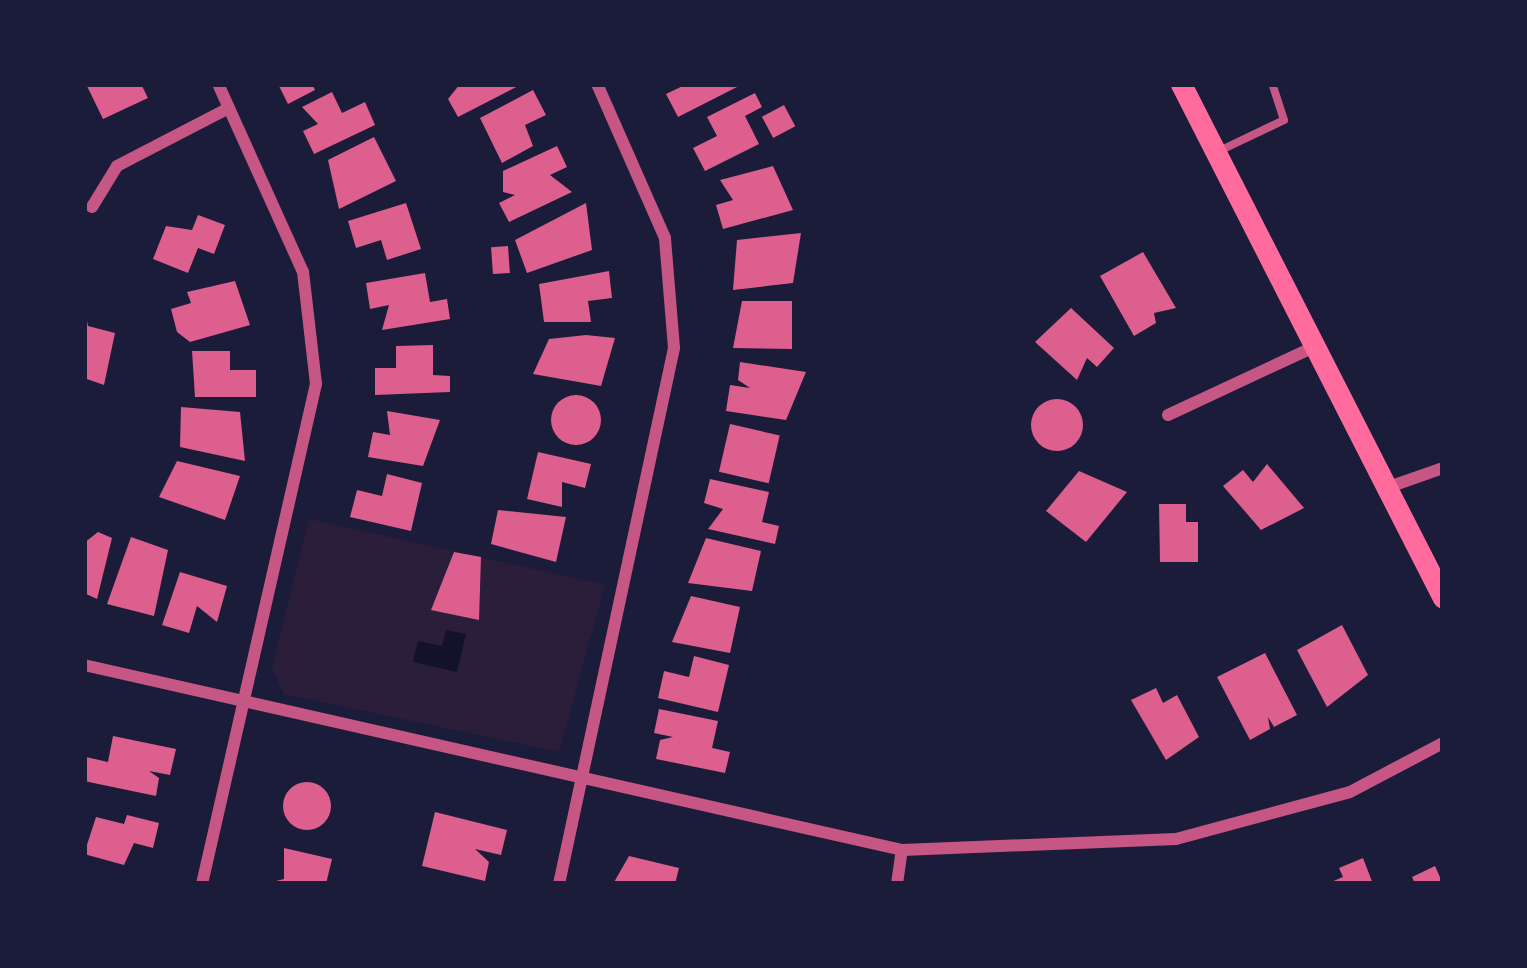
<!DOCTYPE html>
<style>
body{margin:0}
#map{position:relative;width:1527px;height:968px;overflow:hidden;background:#1b1b3a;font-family:Merriweather,serif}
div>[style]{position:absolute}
.green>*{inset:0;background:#2a1e3b}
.water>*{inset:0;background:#12122b}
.building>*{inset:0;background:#dd5f8e;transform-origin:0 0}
.round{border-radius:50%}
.service>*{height:8px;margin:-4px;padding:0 4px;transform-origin:4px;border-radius:4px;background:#c65784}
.minor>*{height:12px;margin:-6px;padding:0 6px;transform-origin:6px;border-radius:6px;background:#c65784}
.secondary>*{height:21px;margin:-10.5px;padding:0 10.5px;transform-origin:10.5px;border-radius:10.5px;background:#ff6b9d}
span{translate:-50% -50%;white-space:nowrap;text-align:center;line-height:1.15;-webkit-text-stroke:9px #1b1b3a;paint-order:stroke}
.frame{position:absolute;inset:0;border:87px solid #1b1b3a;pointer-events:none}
</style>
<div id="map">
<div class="green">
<div style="clip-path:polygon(309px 519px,605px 585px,559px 752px,284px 694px,272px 668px)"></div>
</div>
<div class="water">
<div style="clip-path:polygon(446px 630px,466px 634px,457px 672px,413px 662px,418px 641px,442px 646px)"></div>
</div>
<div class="building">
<div style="clip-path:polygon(86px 84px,141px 84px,148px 98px,103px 119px)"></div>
<div style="clip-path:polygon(278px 84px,312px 84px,315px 90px,288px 104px)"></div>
<div style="clip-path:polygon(460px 84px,522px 84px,458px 117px,448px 99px)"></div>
<div style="clip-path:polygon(687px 84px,743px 84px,678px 117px,666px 94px)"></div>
<div style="clip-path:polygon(533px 90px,546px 115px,525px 125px,533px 146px,502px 163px,480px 118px)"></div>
<div style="clip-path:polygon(332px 92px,342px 113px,365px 102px,375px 125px,314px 154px,303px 131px,318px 124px,302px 107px)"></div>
<div style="clip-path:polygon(755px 93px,762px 107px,745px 116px,759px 144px,705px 171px,693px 148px,717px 136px,707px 117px)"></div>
<div style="left:784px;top:105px;width:24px;height:25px;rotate:62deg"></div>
<div style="clip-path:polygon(374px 137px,396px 181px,339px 209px,328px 160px)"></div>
<div style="clip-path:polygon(557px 146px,567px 167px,550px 175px,572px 192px,509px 222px,499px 203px,515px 195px,503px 192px,503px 171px)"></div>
<div style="clip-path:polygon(773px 166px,793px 210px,723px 229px,716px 205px,733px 200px,720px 180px)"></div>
<div style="clip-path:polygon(406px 203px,421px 249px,387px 260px,381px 240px,356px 248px,348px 221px)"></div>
<div style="clip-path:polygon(586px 203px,592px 250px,527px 273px,515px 240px)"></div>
<div style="clip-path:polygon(198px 215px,225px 225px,214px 254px,198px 248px,188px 273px,153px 259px,166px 226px,192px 230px)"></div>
<div style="clip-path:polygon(801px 233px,793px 283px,733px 290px,737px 240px)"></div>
<div style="left:508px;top:246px;width:27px;height:17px;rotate:86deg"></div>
<div style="clip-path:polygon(1143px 252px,1176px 308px,1154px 313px,1156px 323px,1134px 336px,1100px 276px)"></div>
<div style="clip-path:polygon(609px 271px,612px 298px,588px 301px,591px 322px,544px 322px,539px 284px)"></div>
<div style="clip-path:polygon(425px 273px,430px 302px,447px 299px,450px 319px,382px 330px,389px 305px,370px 309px,366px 283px)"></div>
<div style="clip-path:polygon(235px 281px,250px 325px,190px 342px,177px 332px,171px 309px,191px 303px,187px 292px)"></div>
<div style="clip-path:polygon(742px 301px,792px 301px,792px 349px,733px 348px)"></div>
<div style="clip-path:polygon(84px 305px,88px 326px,115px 333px,104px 385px,84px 378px)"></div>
<div style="clip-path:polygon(1071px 308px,1114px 348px,1097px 367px,1087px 358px,1077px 380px,1035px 342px)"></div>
<div style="clip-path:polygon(586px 335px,615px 338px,601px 386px,533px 374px,549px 339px)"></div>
<div style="clip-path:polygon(433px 345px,433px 375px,450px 376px,450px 392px,375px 395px,375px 368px,396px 368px,396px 346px)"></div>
<div style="clip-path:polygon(192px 351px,230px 351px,230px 370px,256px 370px,256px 397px,195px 397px)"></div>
<div style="clip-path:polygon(740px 362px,806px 372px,786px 420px,726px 411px,730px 385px,750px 388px,738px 380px)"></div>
<div class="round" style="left:551px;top:395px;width:50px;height:50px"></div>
<div class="round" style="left:1031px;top:399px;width:52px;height:52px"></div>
<div style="clip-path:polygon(181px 407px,240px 412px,245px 461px,180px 447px)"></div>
<div style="clip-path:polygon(387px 411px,440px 420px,423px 466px,368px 457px,373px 432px,390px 435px)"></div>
<div style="left:730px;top:424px;width:51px;height:49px;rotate:13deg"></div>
<div style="clip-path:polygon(538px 452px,591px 464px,585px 488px,562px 482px,562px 507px,527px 499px)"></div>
<div style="clip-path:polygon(177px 461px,240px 476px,225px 520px,159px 497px)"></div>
<div style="clip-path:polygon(1267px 464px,1304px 508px,1261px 530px,1223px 486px,1243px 470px,1253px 482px)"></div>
<div style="clip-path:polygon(1079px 471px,1127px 492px,1086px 542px,1046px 511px)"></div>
<div style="clip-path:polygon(387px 474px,422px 483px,411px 531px,350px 517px,357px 490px,382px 496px)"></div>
<div style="clip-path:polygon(710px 479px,769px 492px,762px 522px,779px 526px,775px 544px,708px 529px,723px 509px,704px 503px)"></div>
<div style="clip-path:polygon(1159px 504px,1186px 504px,1186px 522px,1198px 522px,1198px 562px,1160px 562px)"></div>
<div style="clip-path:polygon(498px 510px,566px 517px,556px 562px,491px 544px)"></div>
<div style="clip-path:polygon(98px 532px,112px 538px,97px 599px,84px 593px,84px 543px)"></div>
<div style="clip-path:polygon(131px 537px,168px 550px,154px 616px,107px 604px)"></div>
<div style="clip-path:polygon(706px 538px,761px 551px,752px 591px,688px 583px)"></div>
<div style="clip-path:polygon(454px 552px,481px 557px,479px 620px,431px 610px)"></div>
<div style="clip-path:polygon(180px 572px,227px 586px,217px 622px,197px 606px,189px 633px,162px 625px)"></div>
<div style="clip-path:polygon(691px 596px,740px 607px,730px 653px,672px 642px)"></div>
<div style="clip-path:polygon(1342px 625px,1368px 675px,1327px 707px,1297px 650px)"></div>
<div style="clip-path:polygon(1265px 653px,1297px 715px,1274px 727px,1268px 717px,1270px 729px,1250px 740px,1217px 677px)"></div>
<div style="clip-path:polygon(694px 656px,729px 665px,718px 712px,658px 698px,664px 671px,689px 677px)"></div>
<div style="clip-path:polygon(1156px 688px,1163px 703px,1177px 695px,1199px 737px,1166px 760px,1131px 700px)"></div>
<div style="clip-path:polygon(659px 709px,718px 721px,712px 748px,730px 752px,725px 773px,656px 759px,660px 740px,673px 737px,654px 733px)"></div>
<div style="clip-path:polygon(113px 736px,176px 749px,170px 775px,149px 771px,159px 778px,156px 796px,84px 781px,86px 757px,108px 762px)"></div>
<div class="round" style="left:283px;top:782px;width:48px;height:48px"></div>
<div style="clip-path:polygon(435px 812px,507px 830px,501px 855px,475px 849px,489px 862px,485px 881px,422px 866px)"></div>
<div style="clip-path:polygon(127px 815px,159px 823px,153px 848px,134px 843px,124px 865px,84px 854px,96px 817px,124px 824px)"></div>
<div style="clip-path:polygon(284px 848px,332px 859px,326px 884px,264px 884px,284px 879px)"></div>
<div style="clip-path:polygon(629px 856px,679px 868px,675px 884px,613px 884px)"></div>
<div style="clip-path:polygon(1363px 858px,1373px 884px,1326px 884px,1343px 877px,1339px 868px)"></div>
<div style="clip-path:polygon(1435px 866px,1443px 884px,1415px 884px,1412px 877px)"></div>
</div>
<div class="service">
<div style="left:1217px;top:152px;width:74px;rotate:-25.5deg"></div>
<div style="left:1284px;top:120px;width:38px;rotate:-108deg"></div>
</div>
<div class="minor">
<div style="left:92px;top:207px;width:48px;rotate:-58.6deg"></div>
<div style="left:117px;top:166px;width:126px;rotate:-27.4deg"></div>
<div style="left:1168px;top:415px;width:161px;rotate:-25deg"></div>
<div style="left:1386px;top:488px;width:60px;rotate:-19.3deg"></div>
<div style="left:84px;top:665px;width:839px;rotate:12.74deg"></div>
<div style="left:902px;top:850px;width:274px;rotate:-2.3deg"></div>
<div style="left:1176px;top:839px;width:180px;rotate:-15.1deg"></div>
<div style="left:1350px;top:792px;width:105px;rotate:-27.8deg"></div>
<div style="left:202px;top:884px;width:513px;rotate:-77.16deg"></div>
<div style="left:316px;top:384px;width:113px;rotate:-96.6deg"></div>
<div style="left:303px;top:272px;width:206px;rotate:-114.3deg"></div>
<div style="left:559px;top:884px;width:548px;rotate:-77.89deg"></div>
<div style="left:674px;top:348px;width:110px;rotate:-94.7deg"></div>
<div style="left:665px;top:238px;width:168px;rotate:-113.8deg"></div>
<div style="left:897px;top:884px;width:34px;rotate:-82deg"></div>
</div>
<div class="secondary">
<div style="left:1181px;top:84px;width:577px;rotate:62.99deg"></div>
</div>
<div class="frame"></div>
</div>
